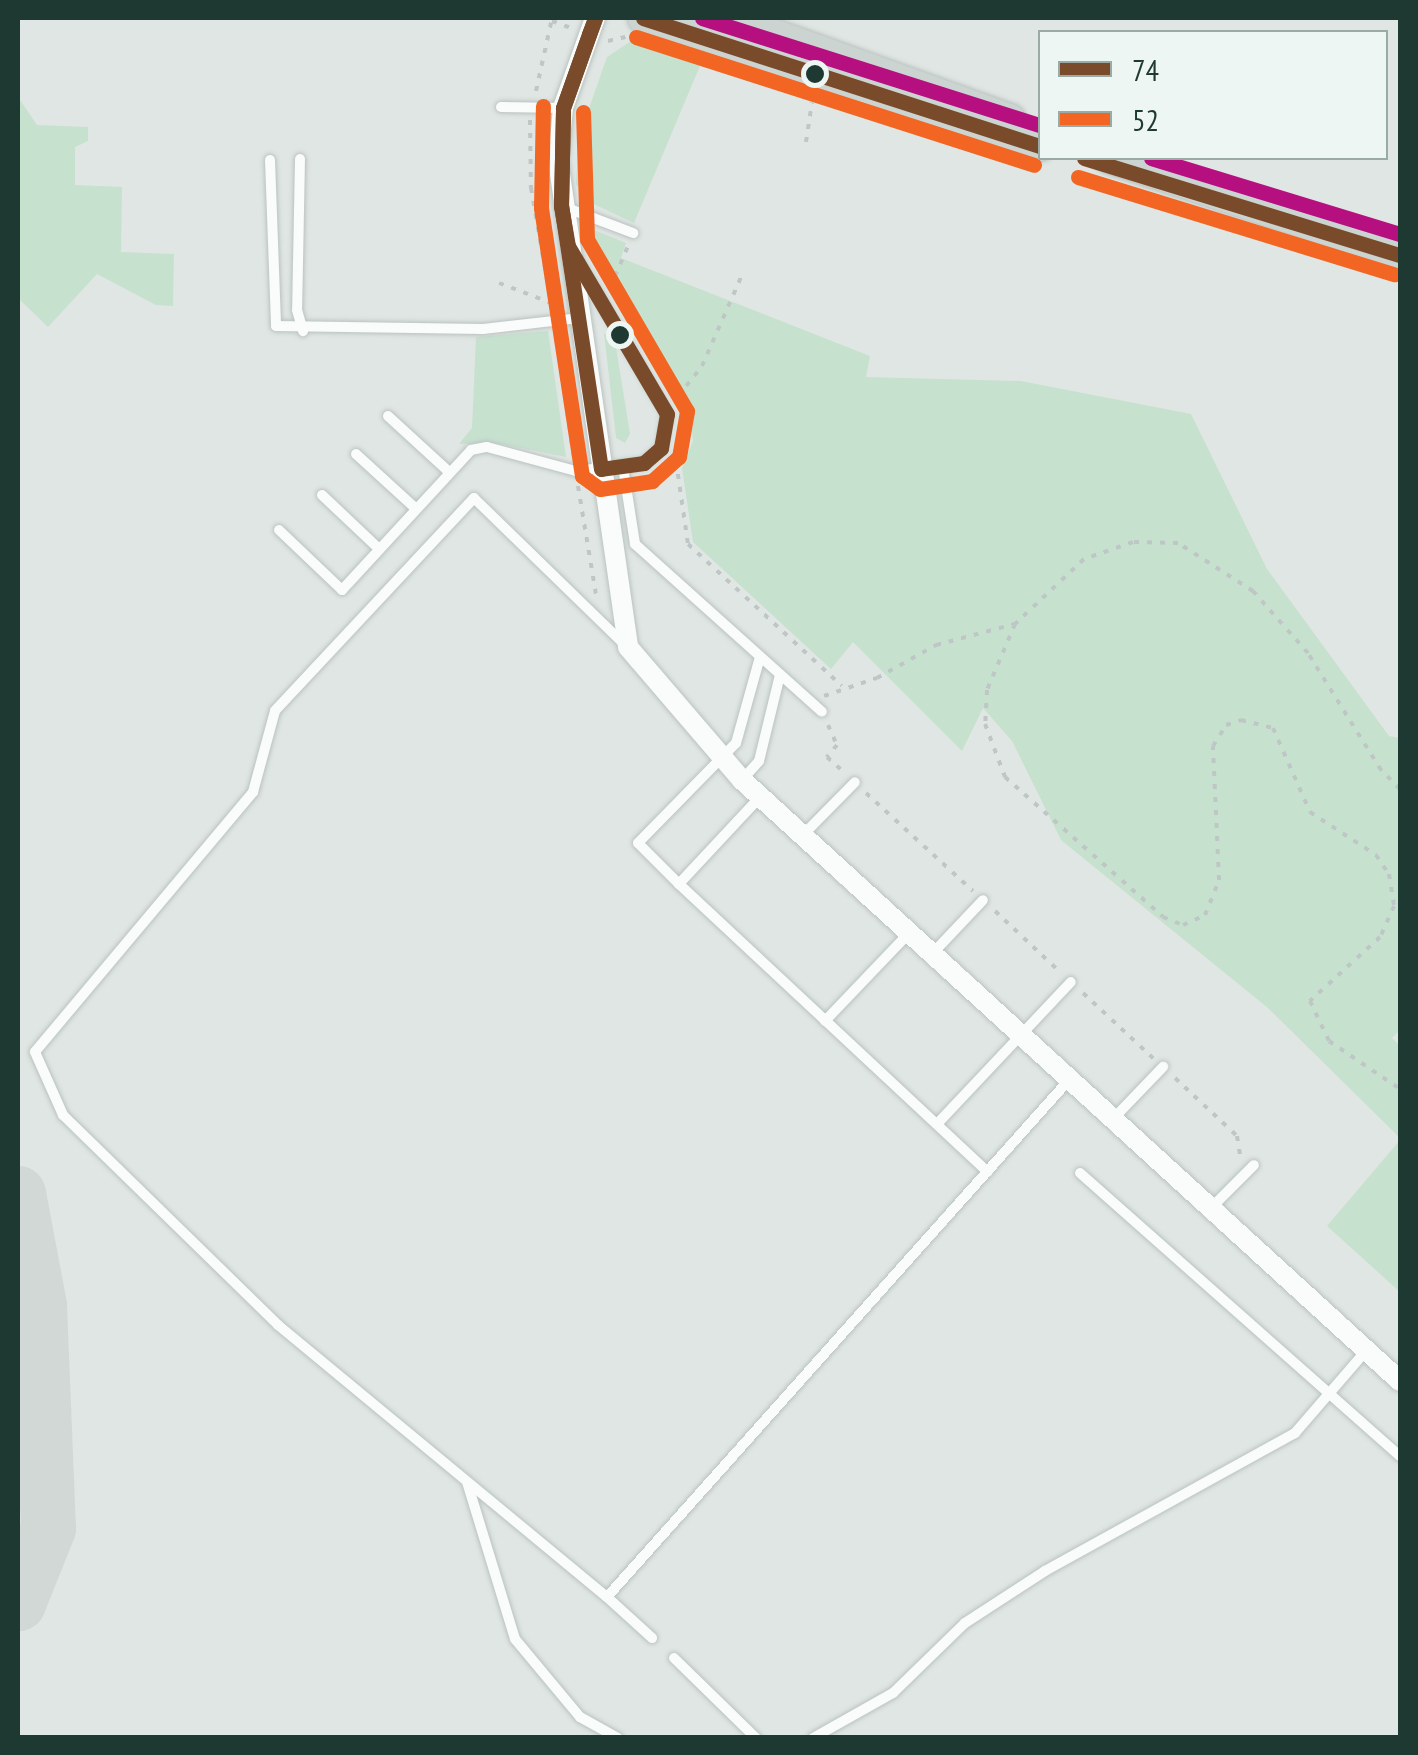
<!DOCTYPE html>
<style>
body{margin:0}
#map{position:relative;width:1418px;height:1755px;overflow:hidden;background:#e0e6e3;font-family:"PT Sans Narrow",sans-serif}
div>[style]{position:absolute}
.green>*{inset:0;background:#c7e1cf}
.taxiway>*{height:55px;margin:-27.5px;padding:0 27.5px;transform-origin:27.5px;border-radius:27.5px;background:#d2d8d6}
.path>*{height:4px;margin-top:-2px;transform-origin:0;background:repeating-linear-gradient(90deg,#bec7c5 0 5px,transparent 0 13px)}
.roads{filter:drop-shadow(0 0 2px #bac3c0) drop-shadow(0 0 2px #bac3c0)}
.service>*{height:10px;margin:-5px;padding:0 5px;transform-origin:5px;border-radius:5px;background:#fafbfb}
.minor>*{height:20px;margin:-10px;padding:0 10px;transform-origin:10px;border-radius:10px;background:#fafbfb}
.primary>*{height:30px;margin:-15px;padding:0 15px;transform-origin:15px;border-radius:15px;background:#ccd4d2}
.bus-1>*{height:15px;margin:-7.5px;padding:0 7.5px;transform-origin:7.5px;border-radius:7.5px;background:#7a4b2a}
.bus-2>*{height:15px;margin:-7.5px;padding:0 7.5px;transform-origin:7.5px;border-radius:7.5px;background:#f26522}
.bus-3>*{height:15px;margin:-7.5px;padding:0 7.5px;transform-origin:7.5px;border-radius:7.5px;background:#b60f80}
.dots>*{width:28px;height:28px;translate:-50% -50%;box-sizing:border-box;border:5px solid #edf6f2;border-radius:50%}
span{translate:-50% -50%;white-space:nowrap;text-align:center;line-height:1.15;-webkit-text-stroke:9px #edf6f2;paint-order:stroke}
.frame{position:absolute;inset:0;border:20px solid #1e3932;pointer-events:none}
.legend{position:absolute;left:1038px;top:30px;width:350px;height:130px;box-sizing:border-box;background:#edf6f2;border:2px solid #9aaaa5;margin:0;padding:12px 18px;list-style:none;font-size:30px;color:#1e3932}
.legend li{display:flex;align-items:center;gap:20px;height:50px}
.legend b{width:50px;border:2px solid #9aaaa5}
</style>
<div id="map">
<div class="green">
<div style="clip-path:polygon(634px 39px,672px 45px,702px 61px,634px 223px,587px 201px,576px 184px,579px 137px,607px 57px)"></div>
<div style="clip-path:polygon(18px 97px,37px 125px,88px 127px,88px 141px,75px 147px,75px 185px,122px 187px,121px 252px,174px 254px,173px 306px,156px 305px,97px 274px,48px 327px,18px 298px)"></div>
<div style="clip-path:polygon(584px 226px,626px 243px,621px 258px,870px 356px,866px 377px,1021px 381px,1191px 414px,1267px 569px,1389px 736px,1400px 738px,1400px 1030px,1392px 1038px,1400px 1046px,1400px 1138px,1268px 1008px,1061px 840px,1012px 741px,983px 708px,962px 751px,853px 642px,831px 669px,693px 542px,682px 468px,693px 441px,689px 402px)"></div>
<div style="clip-path:polygon(548px 331px,566px 457px,496px 443px,459px 444px,472px 428px,476px 337px)"></div>
<div style="clip-path:polygon(604px 333px,615px 341px,630px 434px,625px 443px,616px 438px)"></div>
<div style="clip-path:polygon(1400px 1140px,1400px 1292px,1327px 1226px)"></div>
</div>
<div class="taxiway">
<div style="left:18px;top:1193px;width:114px;rotate:79.4deg"></div>
<div style="left:39px;top:1305px;width:223px;rotate:87.7deg"></div>
<div style="left:48px;top:1528px;width:81px;rotate:111.8deg"></div>
</div>
<div class="path">
<div style="left:552px;top:21px;width:20px;rotate:20deg"></div>
<div style="left:608px;top:41px;width:18px;rotate:-13deg"></div>
<div style="left:536px;top:91px;width:75px;rotate:-77.6deg"></div>
<div style="left:530px;top:120px;width:68px;rotate:89.2deg"></div>
<div style="left:531px;top:188px;width:122px;rotate:80.1deg"></div>
<div style="left:806px;top:142px;width:40px;rotate:-81.5deg"></div>
<div style="left:499px;top:283px;width:56px;rotate:21deg"></div>
<div style="left:610px;top:288px;width:46px;rotate:-66.8deg"></div>
<div style="left:556px;top:337px;width:121px;rotate:81.5deg"></div>
<div style="left:676px;top:461px;width:84px;rotate:81.8deg"></div>
<div style="left:688px;top:544px;width:209px;rotate:42.7deg"></div>
<div style="left:653px;top:476px;width:17px;rotate:-24deg"></div>
<div style="left:669px;top:469px;width:24px;rotate:-54deg"></div>
<div style="left:683px;top:450px;width:27px;rotate:-82deg"></div>
<div style="left:687px;top:423px;width:28px;rotate:-108deg"></div>
<div style="left:678px;top:396px;width:38px;rotate:-51deg"></div>
<div style="left:702px;top:366px;width:97px;rotate:-66.3deg"></div>
<div style="left:578px;top:486px;width:110px;rotate:80.6deg"></div>
<div style="left:824px;top:696px;width:56px;rotate:-18.8deg"></div>
<div style="left:877px;top:678px;width:68px;rotate:-29.2deg"></div>
<div style="left:936px;top:645px;width:82px;rotate:-14.9deg"></div>
<div style="left:828px;top:725px;width:22px;rotate:66deg"></div>
<div style="left:837px;top:745px;width:16px;rotate:130deg"></div>
<div style="left:827px;top:757px;width:24px;rotate:42deg"></div>
<div style="left:1400px;top:789px;width:27px;rotate:-135deg"></div>
<div style="left:1381px;top:770px;width:138px;rotate:-122deg"></div>
<div style="left:1308px;top:653px;width:83px;rotate:-131.6deg"></div>
<div style="left:1253px;top:591px;width:89px;rotate:-147.4deg"></div>
<div style="left:1178px;top:543px;width:45px;rotate:-178.7deg"></div>
<div style="left:1133px;top:542px;width:52px;rotate:160.9deg"></div>
<div style="left:1084px;top:559px;width:95px;rotate:136.7deg"></div>
<div style="left:1015px;top:624px;width:72px;rotate:113deg"></div>
<div style="left:987px;top:690px;width:34px;rotate:93deg"></div>
<div style="left:985px;top:724px;width:57px;rotate:69.3deg"></div>
<div style="left:1005px;top:777px;width:211px;rotate:41.5deg"></div>
<div style="left:1163px;top:917px;width:22px;rotate:22deg"></div>
<div style="left:1183px;top:925px;width:24px;rotate:-24deg"></div>
<div style="left:1205px;top:915px;width:38px;rotate:-68deg"></div>
<div style="left:1219px;top:880px;width:134px;rotate:-92.6deg"></div>
<div style="left:1213px;top:746px;width:25px;rotate:-58deg"></div>
<div style="left:1226px;top:725px;width:16px;rotate:-18deg"></div>
<div style="left:1241px;top:720px;width:33px;rotate:14deg"></div>
<div style="left:1273px;top:728px;width:92px;rotate:66.2deg"></div>
<div style="left:1310px;top:812px;width:79px;rotate:33.1deg"></div>
<div style="left:1376px;top:855px;width:23px;rotate:56deg"></div>
<div style="left:1389px;top:874px;width:32px;rotate:81deg"></div>
<div style="left:1394px;top:906px;width:34px;rotate:114deg"></div>
<div style="left:1380px;top:937px;width:95px;rotate:137.6deg"></div>
<div style="left:1310px;top:1001px;width:44px;rotate:64.6deg"></div>
<div style="left:1329px;top:1041px;width:86px;rotate:34.1deg"></div>
<div style="left:866px;top:793px;width:145px;rotate:42.5deg"></div>
<div style="left:995px;top:911px;width:91px;rotate:43.2deg"></div>
<div style="left:1083px;top:993px;width:96px;rotate:42.9deg"></div>
<div style="left:1175px;top:1078px;width:85px;rotate:43.1deg"></div>
<div style="left:1237px;top:1136px;width:20px;rotate:81deg"></div>
</div>
<div class="roads">
<div class="service">
<div style="left:501px;top:107px;width:62px;rotate:0.9deg"></div>
<div style="left:300px;top:159px;width:151px;rotate:91.1deg"></div>
<div style="left:297px;top:310px;width:22px;rotate:74deg"></div>
<div style="left:270px;top:160px;width:166px;rotate:87.9deg"></div>
<div style="left:276px;top:326px;width:207px;rotate:0.8deg"></div>
<div style="left:483px;top:329px;width:98px;rotate:-6.5deg"></div>
<div style="left:567px;top:208px;width:71px;rotate:20.7deg"></div>
<div style="left:388px;top:416px;width:80px;rotate:42.5deg"></div>
<div style="left:356px;top:454px;width:79px;rotate:42.4deg"></div>
<div style="left:623px;top:467px;width:78px;rotate:81.1deg"></div>
<div style="left:635px;top:544px;width:251px;rotate:41.9deg"></div>
<div style="left:322px;top:495px;width:77px;rotate:43.4deg"></div>
<div style="left:279px;top:530px;width:87px;rotate:43.6deg"></div>
<div style="left:342px;top:590px;width:190px;rotate:-47.3deg"></div>
<div style="left:471px;top:450px;width:16px;rotate:-11deg"></div>
<div style="left:487px;top:447px;width:92px;rotate:15.1deg"></div>
<div style="left:576px;top:471px;width:68px;rotate:-6.7deg"></div>
<div style="left:644px;top:463px;width:23px;rotate:-41deg"></div>
<div style="left:661px;top:448px;width:35px;rotate:-80deg"></div>
<div style="left:667px;top:414px;width:177px;rotate:-120.2deg"></div>
<div style="left:623px;top:643px;width:208px;rotate:-135.8deg"></div>
<div style="left:474px;top:498px;width:291px;rotate:133.1deg"></div>
<div style="left:275px;top:711px;width:84px;rotate:105.2deg"></div>
<div style="left:253px;top:792px;width:339px;rotate:130deg"></div>
<div style="left:35px;top:1052px;width:69px;rotate:66deg"></div>
<div style="left:63px;top:1115px;width:301px;rotate:44.3deg"></div>
<div style="left:278px;top:1325px;width:427px;rotate:39.6deg"></div>
<div style="left:607px;top:1597px;width:693px;rotate:-48.22deg"></div>
<div style="left:742px;top:780px;width:25px;rotate:-48deg"></div>
<div style="left:759px;top:761px;width:89px;rotate:-76.3deg"></div>
<div style="left:760px;top:797px;width:119px;rotate:133deg"></div>
<div style="left:679px;top:884px;width:422px;rotate:43deg"></div>
<div style="left:803px;top:835px;width:74px;rotate:-45.5deg"></div>
<div style="left:679px;top:884px;width:58px;rotate:-135deg"></div>
<div style="left:638px;top:843px;width:140px;rotate:-45.6deg"></div>
<div style="left:736px;top:743px;width:89px;rotate:-74.4deg"></div>
<div style="left:932px;top:954px;width:74px;rotate:-46.6deg"></div>
<div style="left:825px;top:1021px;width:122px;rotate:-46.3deg"></div>
<div style="left:1112px;top:1120px;width:74px;rotate:-46.1deg"></div>
<div style="left:937px;top:1124px;width:195px;rotate:-46.7deg"></div>
<div style="left:1080px;top:1173px;width:427px;rotate:41.5deg"></div>
<div style="left:1210px;top:1209px;width:62px;rotate:-45deg"></div>
<div style="left:467px;top:1482px;width:164px;rotate:73deg"></div>
<div style="left:515px;top:1639px;width:102px;rotate:50.2deg"></div>
<div style="left:580px;top:1717px;width:43px;rotate:28.9deg"></div>
<div style="left:607px;top:1597px;width:61px;rotate:42.3deg"></div>
<div style="left:674px;top:1658px;width:115px;rotate:44.3deg"></div>
<div style="left:813px;top:1738px;width:92px;rotate:-29.4deg"></div>
<div style="left:893px;top:1693px;width:100px;rotate:-44.2deg"></div>
<div style="left:965px;top:1623px;width:95px;rotate:-33deg"></div>
<div style="left:1045px;top:1571px;width:286px;rotate:-28.9deg"></div>
<div style="left:1295px;top:1433px;width:107px;rotate:-49.2deg"></div>
</div>
<div class="minor">
<div style="left:595px;top:18px;width:96px;rotate:109.6deg"></div>
<div style="left:563px;top:108px;width:52px;rotate:95.5deg"></div>
<div style="left:558px;top:160px;width:492px;rotate:81.8deg"></div>
<div style="left:628px;top:647px;width:175px;rotate:49.4deg"></div>
<div style="left:742px;top:780px;width:891px;rotate:42.41deg"></div>
</div>
<div class="primary">
<div style="left:643px;top:18px;width:181px;rotate:19.3deg"></div>
<div style="left:814px;top:78px;width:236px;rotate:16.7deg"></div>
<div style="left:729px;top:18px;width:299px;rotate:19.8deg"></div>
<div style="left:1109px;top:158px;width:307px;rotate:18.4deg"></div>
</div>
</div>
<div class="bus-1">
<div style="left:595px;top:18px;width:96px;rotate:109.6deg"></div>
<div style="left:563px;top:108px;width:78px;rotate:-70.6deg"></div>
<div style="left:589px;top:34px;width:17px;rotate:-69deg"></div>
<div style="left:643px;top:18px;width:417px;rotate:17.9deg"></div>
<div style="left:1084px;top:158px;width:331px;rotate:17.1deg"></div>
<div style="left:561px;top:206px;width:41px;rotate:80.1deg"></div>
<div style="left:568px;top:246px;width:195px;rotate:59.5deg"></div>
<div style="left:667px;top:414px;width:35px;rotate:100deg"></div>
<div style="left:661px;top:448px;width:23px;rotate:139deg"></div>
<div style="left:644px;top:463px;width:43px;rotate:172.1deg"></div>
<div style="left:601px;top:469px;width:266px;rotate:-98.6deg"></div>
<div style="left:561px;top:206px;width:98px;rotate:-88.8deg"></div>
<div style="left:561px;top:206px;width:98px;rotate:-88.8deg"></div>
</div>
<div class="bus-2">
<div style="left:636px;top:37px;width:418px;rotate:17.8deg"></div>
<div style="left:1078px;top:177px;width:331px;rotate:17.1deg"></div>
<div style="left:541px;top:207px;width:101px;rotate:-88.9deg"></div>
<div style="left:541px;top:208px;width:271px;rotate:81.3deg"></div>
<div style="left:582px;top:476px;width:22px;rotate:36deg"></div>
<div style="left:600px;top:489px;width:53px;rotate:-8.7deg"></div>
<div style="left:652px;top:481px;width:36px;rotate:-42deg"></div>
<div style="left:679px;top:457px;width:47px;rotate:-80.1deg"></div>
<div style="left:687px;top:411px;width:199px;rotate:-120.2deg"></div>
<div style="left:587px;top:239px;width:127px;rotate:-91.8deg"></div>
</div>
<div class="bus-3">
<div style="left:702px;top:18px;width:355px;rotate:17.6deg"></div>
<div style="left:1151px;top:158px;width:260px;rotate:17deg"></div>
</div>
<div class="dots">
<div style="left:815px;top:74px;background:#1e3932"></div>
<div style="left:620px;top:335px;background:#1e3932"></div>
</div>
<div class="frame"></div>
<ul class="legend">
<li><b style="height:12px;background:#7a4b2a"></b>74</li>
<li><b style="height:12px;background:#f26522"></b>52</li>
</ul>
</div>
